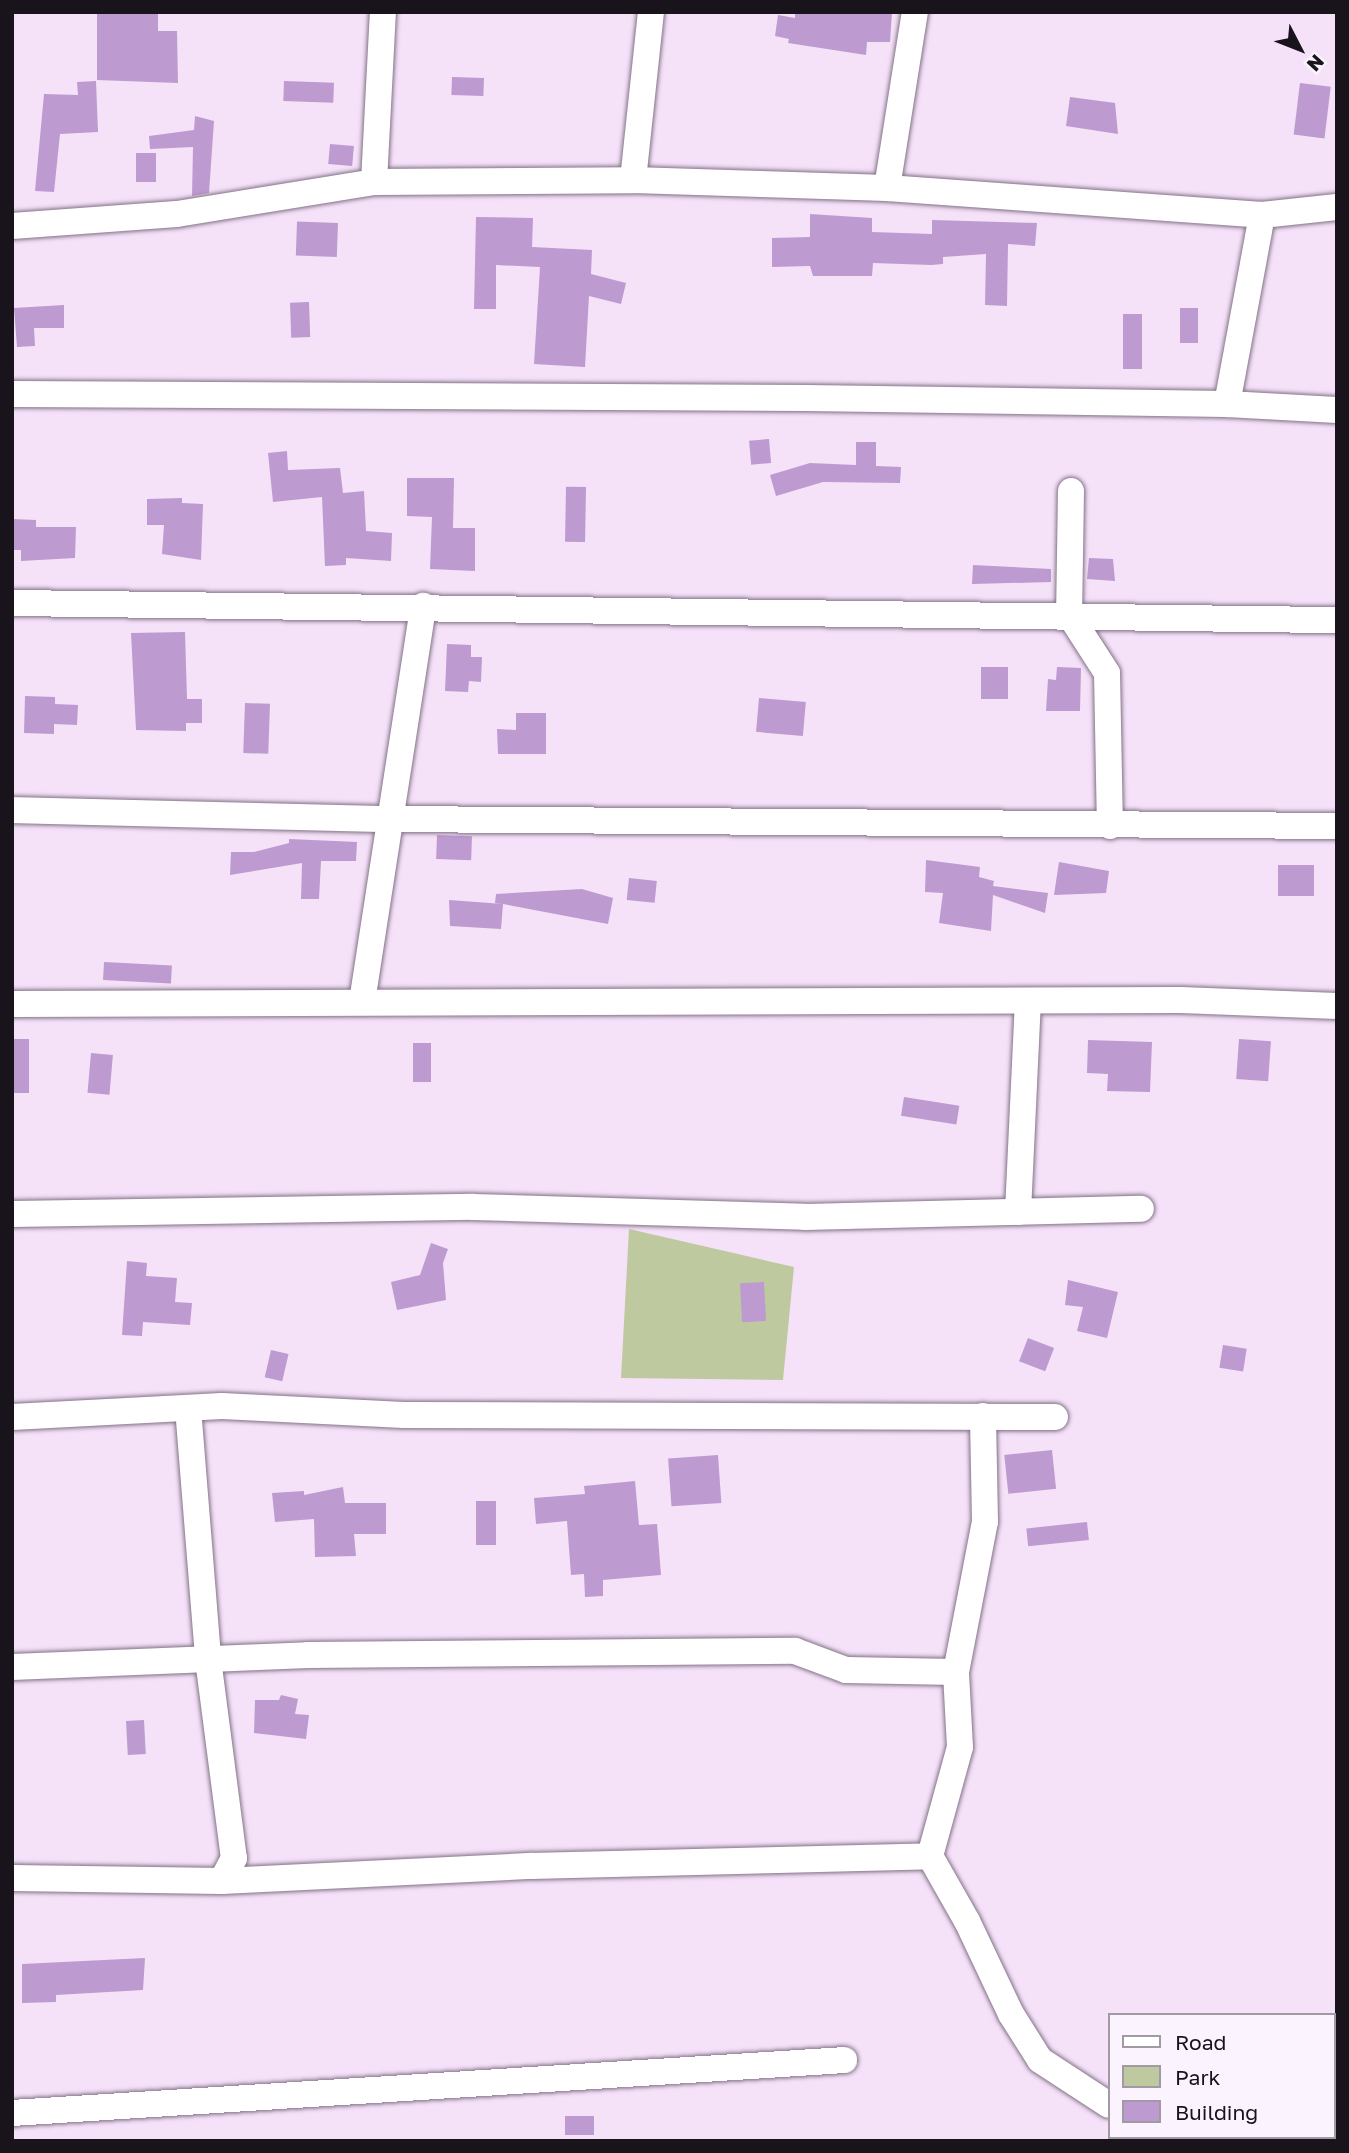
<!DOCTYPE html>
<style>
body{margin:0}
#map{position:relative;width:1349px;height:2153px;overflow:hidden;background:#f5e2f9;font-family:"Golos Text",sans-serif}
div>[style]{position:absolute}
.green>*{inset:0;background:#bec9a0}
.building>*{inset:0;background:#bd9ad0;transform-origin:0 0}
.roads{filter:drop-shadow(0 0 2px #837287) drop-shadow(0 0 2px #837287)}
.minor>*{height:26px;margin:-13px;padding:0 13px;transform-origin:13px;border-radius:13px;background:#fff}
span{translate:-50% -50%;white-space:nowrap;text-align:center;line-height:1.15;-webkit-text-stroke:5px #fbf3fd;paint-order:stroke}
.frame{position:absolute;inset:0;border:14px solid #19131b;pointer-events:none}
.legend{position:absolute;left:1108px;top:2013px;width:228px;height:126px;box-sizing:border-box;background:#fbf3fd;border:2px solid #a199a3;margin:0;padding:9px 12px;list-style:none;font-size:21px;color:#19131b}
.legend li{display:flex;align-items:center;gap:14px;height:35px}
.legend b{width:35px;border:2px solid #a199a3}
.north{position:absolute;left:1265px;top:14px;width:70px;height:70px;-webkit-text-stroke:5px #fbf3fd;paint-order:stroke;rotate:132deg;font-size:19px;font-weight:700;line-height:28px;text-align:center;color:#19131b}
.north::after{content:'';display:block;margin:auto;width:24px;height:32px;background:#19131b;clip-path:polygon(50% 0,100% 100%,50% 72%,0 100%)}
</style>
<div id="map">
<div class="green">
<div style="clip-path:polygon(629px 1229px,794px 1267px,783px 1380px,621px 1378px)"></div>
</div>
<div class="building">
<div style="clip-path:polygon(97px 12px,158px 12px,158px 31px,177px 31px,178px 83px,97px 80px)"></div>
<div style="clip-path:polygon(795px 12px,892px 12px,890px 42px,867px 42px,866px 55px,788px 43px,789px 39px,775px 36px,778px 15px,795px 18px)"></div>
<div style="left:452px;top:77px;width:32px;height:18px;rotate:2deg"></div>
<div style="clip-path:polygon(96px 81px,98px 132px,60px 134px,54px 192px,35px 191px,44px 94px,78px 95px,77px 82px)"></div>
<div style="left:284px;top:81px;width:50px;height:20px;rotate:2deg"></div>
<div style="left:1300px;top:83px;width:31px;height:52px;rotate:7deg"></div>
<div style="clip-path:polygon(1070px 97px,1115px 103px,1118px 134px,1066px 126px)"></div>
<div style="clip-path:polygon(195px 116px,214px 121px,209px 193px,192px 196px,193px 147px,150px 149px,149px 136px,194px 130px)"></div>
<div style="left:330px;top:144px;width:24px;height:20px;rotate:5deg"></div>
<div style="left:136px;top:153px;width:20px;height:29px"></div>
<div style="clip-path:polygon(810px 214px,872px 218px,872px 232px,932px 234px,932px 220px,1037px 223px,1035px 246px,1008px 244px,1007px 306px,985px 305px,986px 254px,943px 257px,943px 264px,931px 265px,873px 263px,872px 276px,813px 276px,810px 266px,772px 267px,772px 238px,810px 237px)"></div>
<div style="clip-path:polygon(476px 217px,533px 218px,532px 247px,592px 250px,591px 274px,626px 283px,621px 304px,589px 296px,585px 367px,534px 364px,540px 267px,496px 265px,496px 309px,474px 309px)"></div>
<div style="left:338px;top:223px;width:34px;height:41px;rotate:92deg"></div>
<div style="left:309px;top:302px;width:35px;height:19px;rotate:88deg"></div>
<div style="clip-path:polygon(64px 305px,64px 328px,34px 328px,35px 346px,17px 347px,14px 308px)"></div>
<div style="left:1180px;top:308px;width:18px;height:35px"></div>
<div style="left:1123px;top:314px;width:19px;height:55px"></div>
<div style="left:769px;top:439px;width:24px;height:20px;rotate:85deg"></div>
<div style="clip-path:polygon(856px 442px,876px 442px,876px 466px,901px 467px,900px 483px,823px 482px,776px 496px,770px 475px,810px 463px,856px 465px)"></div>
<div style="clip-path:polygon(287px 451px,288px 470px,340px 468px,343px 493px,364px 491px,366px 531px,392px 533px,391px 561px,346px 558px,346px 565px,325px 566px,322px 497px,273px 502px,268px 453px)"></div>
<div style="clip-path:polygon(407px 478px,454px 478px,453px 528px,475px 528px,475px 571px,430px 569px,432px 517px,407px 516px)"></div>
<div style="left:586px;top:487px;width:55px;height:20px;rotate:91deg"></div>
<div style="clip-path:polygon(182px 498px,182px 503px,203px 504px,201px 560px,162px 554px,164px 525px,147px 525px,147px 499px)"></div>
<div style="clip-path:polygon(12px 519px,36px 520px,36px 527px,76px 527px,75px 558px,21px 561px,21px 550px,12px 550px)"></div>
<div style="clip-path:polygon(1089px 558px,1113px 559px,1115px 581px,1087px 579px)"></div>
<div style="clip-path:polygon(973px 565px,1051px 569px,1051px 582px,972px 584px)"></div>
<div style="clip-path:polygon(185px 632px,187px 699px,202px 699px,202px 723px,186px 723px,186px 731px,136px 730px,131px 633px)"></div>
<div style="clip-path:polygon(447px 644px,471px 645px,471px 657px,482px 657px,481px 682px,469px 681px,468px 692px,445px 691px)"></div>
<div style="left:981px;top:667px;width:27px;height:32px"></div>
<div style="clip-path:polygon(1057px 667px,1081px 668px,1080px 711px,1046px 711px,1048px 679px,1056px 680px)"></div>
<div style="clip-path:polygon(25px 696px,55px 697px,55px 704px,78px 705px,77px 725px,54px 724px,54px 734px,24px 733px)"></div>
<div style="left:759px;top:698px;width:47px;height:34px;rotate:5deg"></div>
<div style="left:245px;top:703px;width:25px;height:50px;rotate:2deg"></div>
<div style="clip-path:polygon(516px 713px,546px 713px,546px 754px,498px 754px,497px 729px,516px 730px)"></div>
<div style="left:437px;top:835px;width:35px;height:24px;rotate:2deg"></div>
<div style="clip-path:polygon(289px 839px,357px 842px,356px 861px,321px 861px,319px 899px,301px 899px,302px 863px,230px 875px,231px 852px,254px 852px,289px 843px)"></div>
<div style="clip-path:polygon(926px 860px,980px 867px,979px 877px,994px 881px,993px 886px,1048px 893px,1045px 913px,993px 895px,991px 931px,939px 923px,943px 893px,925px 892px)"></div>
<div style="clip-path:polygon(1059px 862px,1109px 871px,1106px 893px,1054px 895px)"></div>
<div style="left:1278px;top:865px;width:36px;height:31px"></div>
<div style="left:629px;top:878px;width:28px;height:22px;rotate:6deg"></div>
<div style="clip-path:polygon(582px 889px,613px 898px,608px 924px,503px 904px,501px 929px,450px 926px,449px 900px,503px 904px,495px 903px,496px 894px)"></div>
<div style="left:104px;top:962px;width:68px;height:18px;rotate:3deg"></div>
<div style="left:12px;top:1039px;width:17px;height:54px"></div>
<div style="left:1239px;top:1039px;width:32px;height:40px;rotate:4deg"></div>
<div style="clip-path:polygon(1088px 1040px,1152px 1042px,1150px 1092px,1107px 1091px,1108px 1074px,1087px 1073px)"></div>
<div style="left:413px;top:1043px;width:18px;height:39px"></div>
<div style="left:91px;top:1053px;width:22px;height:40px;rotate:5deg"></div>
<div style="left:904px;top:1097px;width:56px;height:19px;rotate:9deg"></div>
<div style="clip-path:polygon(431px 1243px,448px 1249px,443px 1263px,446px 1300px,397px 1310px,391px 1282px,420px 1275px)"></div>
<div style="clip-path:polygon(127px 1261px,147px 1263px,146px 1276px,177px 1278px,175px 1302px,192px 1303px,190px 1325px,143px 1322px,142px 1336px,122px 1335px)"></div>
<div style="clip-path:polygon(1068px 1280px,1118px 1292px,1107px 1338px,1077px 1331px,1083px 1307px,1065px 1305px)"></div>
<div style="left:764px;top:1282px;width:39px;height:24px;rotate:87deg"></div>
<div style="left:1028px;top:1338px;width:28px;height:25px;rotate:21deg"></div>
<div style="left:1223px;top:1345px;width:24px;height:23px;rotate:9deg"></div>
<div style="left:271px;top:1350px;width:18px;height:28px;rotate:13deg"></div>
<div style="left:1052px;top:1450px;width:39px;height:48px;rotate:84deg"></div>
<div style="left:718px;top:1455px;width:48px;height:50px;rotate:86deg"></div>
<div style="clip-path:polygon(635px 1481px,639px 1525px,657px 1524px,661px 1575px,603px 1580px,603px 1596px,585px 1597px,584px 1574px,571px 1575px,567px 1521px,536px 1524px,534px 1498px,585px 1494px,584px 1486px)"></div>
<div style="clip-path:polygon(343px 1487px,345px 1503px,386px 1503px,386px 1534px,354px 1534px,356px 1556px,315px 1557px,314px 1519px,275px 1522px,272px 1493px,304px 1491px,304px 1495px)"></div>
<div style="left:476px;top:1501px;width:20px;height:44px"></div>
<div style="left:1087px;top:1522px;width:18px;height:61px;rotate:84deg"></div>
<div style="clip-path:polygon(281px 1695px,298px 1699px,295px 1714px,309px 1715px,306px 1739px,254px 1733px,255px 1700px,279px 1700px)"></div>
<div style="left:144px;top:1720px;width:34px;height:18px;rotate:87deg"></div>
<div style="clip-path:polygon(145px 1958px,143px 1990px,56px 1995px,56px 2002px,22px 2003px,22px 1964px)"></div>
<div style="left:565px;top:2116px;width:29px;height:19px"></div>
</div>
<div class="roads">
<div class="minor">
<div style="left:633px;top:180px;width:169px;rotate:-83.9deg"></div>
<div style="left:374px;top:182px;width:259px;rotate:-0.4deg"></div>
<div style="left:633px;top:180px;width:254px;rotate:1.8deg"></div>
<div style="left:887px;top:188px;width:376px;rotate:4.1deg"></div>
<div style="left:1262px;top:215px;width:75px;rotate:-6.1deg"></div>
<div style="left:887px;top:188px;width:178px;rotate:-81deg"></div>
<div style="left:12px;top:226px;width:165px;rotate:-4.2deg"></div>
<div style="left:177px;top:214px;width:200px;rotate:-9.2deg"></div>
<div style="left:374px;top:182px;width:170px;rotate:-87deg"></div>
<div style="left:12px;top:394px;width:794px;rotate:0.29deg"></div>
<div style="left:806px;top:398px;width:421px;rotate:0.8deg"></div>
<div style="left:1227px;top:404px;width:110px;rotate:3.1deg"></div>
<div style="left:1227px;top:404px;width:192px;rotate:-79.5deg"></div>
<div style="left:1071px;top:491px;width:123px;rotate:90.9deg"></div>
<div style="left:1069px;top:614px;width:70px;rotate:57.2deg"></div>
<div style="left:1107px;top:673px;width:153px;rotate:88.9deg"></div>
<div style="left:12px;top:603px;width:1325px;rotate:0.74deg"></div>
<div style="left:12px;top:810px;width:376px;rotate:1.4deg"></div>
<div style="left:388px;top:819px;width:949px;rotate:0.42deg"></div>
<div style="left:362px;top:1002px;width:401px;rotate:-81.2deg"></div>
<div style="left:12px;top:1004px;width:1169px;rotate:-0.2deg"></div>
<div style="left:1181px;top:1000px;width:156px;rotate:2.2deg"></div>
<div style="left:1018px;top:1212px;width:210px;rotate:-87.3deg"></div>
<div style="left:12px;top:1214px;width:461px;rotate:-0.9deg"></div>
<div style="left:473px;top:1207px;width:332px;rotate:1.7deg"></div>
<div style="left:805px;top:1217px;width:336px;rotate:-1.4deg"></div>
<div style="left:188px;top:1408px;width:252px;rotate:85.4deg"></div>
<div style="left:208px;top:1659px;width:201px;rotate:82.6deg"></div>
<div style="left:234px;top:1858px;width:26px;rotate:118deg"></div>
<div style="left:12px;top:1417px;width:210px;rotate:-3deg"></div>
<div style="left:222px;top:1406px;width:182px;rotate:2.8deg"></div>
<div style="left:404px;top:1415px;width:651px;rotate:0.18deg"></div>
<div style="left:12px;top:1667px;width:296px;rotate:-2.3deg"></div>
<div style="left:308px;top:1655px;width:487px;rotate:-0.5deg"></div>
<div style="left:795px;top:1651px;width:54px;rotate:20.4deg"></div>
<div style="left:846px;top:1670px;width:110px;rotate:1deg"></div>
<div style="left:930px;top:1856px;width:113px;rotate:-74.6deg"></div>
<div style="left:960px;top:1747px;width:75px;rotate:-93.1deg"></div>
<div style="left:956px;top:1672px;width:153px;rotate:-79.1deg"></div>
<div style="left:985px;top:1522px;width:106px;rotate:-91.1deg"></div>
<div style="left:12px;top:1878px;width:210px;rotate:0.8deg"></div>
<div style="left:222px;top:1881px;width:311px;rotate:-2.8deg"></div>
<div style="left:533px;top:1866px;width:397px;rotate:-1.4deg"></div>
<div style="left:930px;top:1856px;width:75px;rotate:60.4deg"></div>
<div style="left:967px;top:1921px;width:103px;rotate:64.7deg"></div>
<div style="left:1011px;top:2014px;width:54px;rotate:57.8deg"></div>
<div style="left:1040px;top:2060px;width:82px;rotate:33.1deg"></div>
<div style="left:12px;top:2113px;width:834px;rotate:-3.64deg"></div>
<div style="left:1159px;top:2137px;width:6px;rotate:39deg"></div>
</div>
</div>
<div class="frame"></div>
<ul class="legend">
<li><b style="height:9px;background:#fff"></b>Road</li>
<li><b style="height:19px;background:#bec9a0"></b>Park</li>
<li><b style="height:19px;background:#bd9ad0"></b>Building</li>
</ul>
<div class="north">N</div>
</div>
